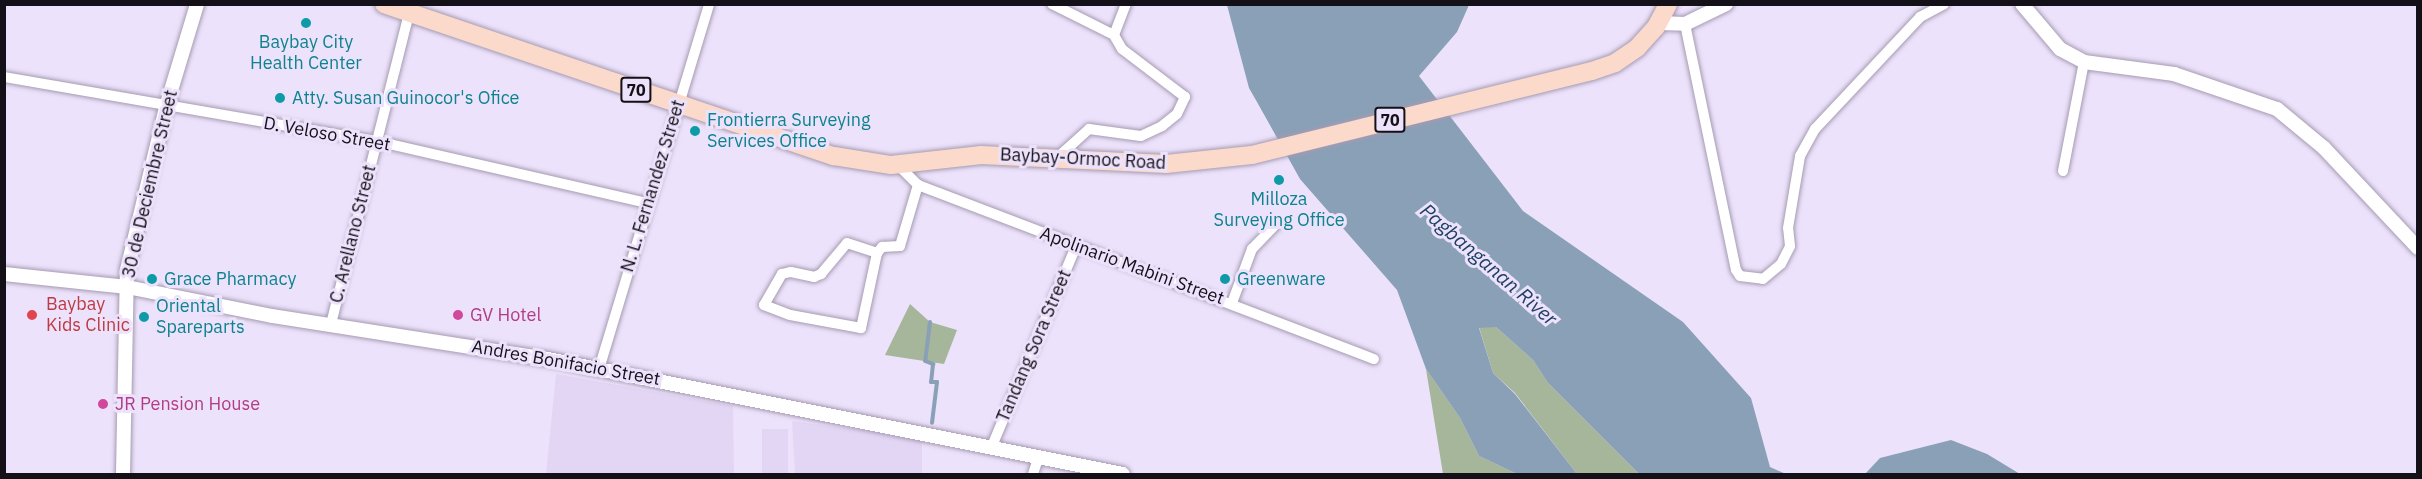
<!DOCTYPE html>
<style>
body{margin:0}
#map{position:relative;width:2422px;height:479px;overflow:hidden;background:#ede2fb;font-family:"IBM Plex Sans",sans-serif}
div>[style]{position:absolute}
.built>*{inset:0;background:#e3d6f5;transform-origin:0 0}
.forest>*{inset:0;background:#a5b69b}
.water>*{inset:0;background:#8aa0b7}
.stream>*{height:4px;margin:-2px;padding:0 2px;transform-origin:2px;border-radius:2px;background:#8aa0b7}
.roads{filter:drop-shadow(0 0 2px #a59bb2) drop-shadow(0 0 2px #a59bb2)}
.minor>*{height:10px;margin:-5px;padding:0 5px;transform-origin:5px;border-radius:5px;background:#fff}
.tertiary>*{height:14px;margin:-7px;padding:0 7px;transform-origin:7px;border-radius:7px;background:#fff}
.primary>*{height:18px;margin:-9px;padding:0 9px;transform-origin:9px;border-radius:9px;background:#fbd9cb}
.dots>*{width:16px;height:16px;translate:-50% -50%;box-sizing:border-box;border:3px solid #ede2fb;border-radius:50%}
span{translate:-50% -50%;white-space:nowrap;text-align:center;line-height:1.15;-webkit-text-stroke:6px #ede2fb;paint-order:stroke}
.shield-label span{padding:2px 4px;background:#ede2fb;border:2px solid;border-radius:4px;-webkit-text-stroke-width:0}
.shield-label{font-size:16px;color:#141018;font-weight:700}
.culture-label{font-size:18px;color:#0d838f}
.left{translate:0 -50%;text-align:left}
.street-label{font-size:18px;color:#141018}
.health-label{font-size:18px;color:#be3a42}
.hotel-label{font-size:18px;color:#b23c85}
.water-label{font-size:20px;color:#1e4063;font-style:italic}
.frame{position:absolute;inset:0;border:6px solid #141018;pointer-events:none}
</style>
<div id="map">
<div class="built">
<div style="clip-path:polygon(556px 374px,733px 406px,734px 474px,546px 474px)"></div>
<div style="clip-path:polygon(792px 421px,922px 438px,922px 474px,795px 474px)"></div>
<div style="left:762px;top:429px;width:26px;height:45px"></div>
</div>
<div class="forest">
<div style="clip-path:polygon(910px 304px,930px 322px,957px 330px,944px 364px,885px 355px)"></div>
<div style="clip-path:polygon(1479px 327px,1496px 327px,1533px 360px,1548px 383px,1639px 474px,1577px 474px,1515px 393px,1493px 373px)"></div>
<div style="clip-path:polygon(1426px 369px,1460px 418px,1479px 456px,1517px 474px,1443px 474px)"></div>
</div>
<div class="water">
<div style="clip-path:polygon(1227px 5px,1469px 5px,1457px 32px,1419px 76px,1523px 211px,1683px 322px,1751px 398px,1770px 467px,1786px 474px,1639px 474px,1548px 383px,1533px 360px,1496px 327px,1479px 328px,1493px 373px,1515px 394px,1577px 474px,1517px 474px,1479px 456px,1460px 418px,1426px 369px,1397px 290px,1300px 179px,1257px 102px,1249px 88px)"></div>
<div style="clip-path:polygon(1951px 440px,1987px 454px,2020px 474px,1865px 474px,1880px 458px)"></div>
</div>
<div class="stream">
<div style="left:930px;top:322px;width:39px;rotate:97deg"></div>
<div style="left:925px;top:361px;width:9px;rotate:21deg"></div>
<div style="left:933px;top:364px;width:18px;rotate:96deg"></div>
<div style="left:931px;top:382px;width:6px"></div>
<div style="left:937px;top:382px;width:41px;rotate:97deg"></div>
</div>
<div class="roads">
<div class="minor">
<div style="left:1052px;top:4px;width:69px;rotate:26.6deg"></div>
<div style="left:1685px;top:24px;width:251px;rotate:78.3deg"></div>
<div style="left:1736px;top:270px;width:7px;rotate:56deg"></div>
<div style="left:1740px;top:276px;width:23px;rotate:7deg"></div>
<div style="left:1763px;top:279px;width:23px;rotate:-40deg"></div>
<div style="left:1781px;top:264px;width:20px;rotate:-63deg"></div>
<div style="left:1790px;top:246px;width:18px;rotate:-96deg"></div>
<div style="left:1788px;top:228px;width:73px;rotate:-80.5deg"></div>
<div style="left:1800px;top:156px;width:31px;rotate:-61deg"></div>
<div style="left:1815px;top:129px;width:154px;rotate:-46.8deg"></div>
<div style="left:1920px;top:17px;width:27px;rotate:-28deg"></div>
<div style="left:4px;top:77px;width:377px;rotate:9.8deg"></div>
<div style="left:376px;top:141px;width:278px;rotate:12.9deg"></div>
<div style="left:1058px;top:157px;width:42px;rotate:-42.1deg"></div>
<div style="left:1089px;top:129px;width:52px;rotate:7.7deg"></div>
<div style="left:1141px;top:136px;width:23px;rotate:-25deg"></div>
<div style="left:1162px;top:126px;width:19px;rotate:-39deg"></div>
<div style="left:1177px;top:114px;width:19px;rotate:-65deg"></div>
<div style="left:1185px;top:97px;width:79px;rotate:-142.7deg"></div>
<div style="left:1122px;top:49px;width:16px;rotate:-120deg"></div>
<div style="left:1114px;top:35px;width:33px;rotate:-69deg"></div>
<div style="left:898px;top:165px;width:28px;rotate:45deg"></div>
<div style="left:918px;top:185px;width:488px;rotate:20.9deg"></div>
<div style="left:2063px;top:171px;width:111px;rotate:-79.1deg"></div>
<div style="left:877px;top:253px;width:77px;rotate:102deg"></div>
<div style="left:861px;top:328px;width:72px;rotate:-169.6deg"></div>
<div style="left:790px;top:315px;width:28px;rotate:-159deg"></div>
<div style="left:764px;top:305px;width:36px;rotate:-60deg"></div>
<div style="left:782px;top:274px;width:9px;rotate:-13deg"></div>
<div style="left:791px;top:272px;width:24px;rotate:12deg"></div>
<div style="left:814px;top:277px;width:8px;rotate:-23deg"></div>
<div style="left:821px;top:274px;width:40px;rotate:-50deg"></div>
<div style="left:847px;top:243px;width:32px;rotate:18deg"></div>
<div style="left:877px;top:253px;width:8px;rotate:-50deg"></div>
<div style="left:882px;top:247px;width:18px;rotate:-3deg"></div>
<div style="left:900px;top:246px;width:64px;rotate:-73.6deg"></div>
<div style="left:1232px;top:303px;width:58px;rotate:-69.7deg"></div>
<div style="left:1252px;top:249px;width:36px;rotate:-46deg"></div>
<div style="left:331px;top:324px;width:324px;rotate:-75.9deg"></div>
<div style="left:599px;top:369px;width:381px;rotate:-73.2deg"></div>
<div style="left:992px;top:446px;width:217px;rotate:-67.2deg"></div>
<div style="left:1033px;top:474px;width:19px;rotate:-72deg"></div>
</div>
<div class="tertiary">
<div style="left:2022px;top:4px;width:59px;rotate:49.8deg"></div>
<div style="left:2060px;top:49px;width:27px;rotate:28deg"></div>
<div style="left:2084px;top:62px;width:91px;rotate:7.6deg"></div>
<div style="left:2174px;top:74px;width:109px;rotate:18.8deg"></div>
<div style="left:2277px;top:109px;width:61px;rotate:39.7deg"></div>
<div style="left:2324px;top:148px;width:137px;rotate:46.8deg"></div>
<div style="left:1660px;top:23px;width:25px;rotate:2deg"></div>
<div style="left:1685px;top:24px;width:46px;rotate:-26deg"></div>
<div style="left:4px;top:274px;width:124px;rotate:6deg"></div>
<div style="left:127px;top:287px;width:148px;rotate:11.3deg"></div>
<div style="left:272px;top:316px;width:279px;rotate:8.9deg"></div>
<div style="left:548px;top:359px;width:586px;rotate:11.31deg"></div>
<div style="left:123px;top:474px;width:204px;rotate:-88.9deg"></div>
<div style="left:127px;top:270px;width:168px;rotate:-76.5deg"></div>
<div style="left:166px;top:107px;width:108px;rotate:-73.2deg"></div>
</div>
<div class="primary">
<div style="left:384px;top:4px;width:475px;rotate:18.7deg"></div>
<div style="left:834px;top:156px;width:58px;rotate:9deg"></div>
<div style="left:891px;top:165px;width:91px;rotate:-6.3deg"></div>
<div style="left:981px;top:155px;width:185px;rotate:2.8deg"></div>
<div style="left:1166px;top:164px;width:86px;rotate:-6deg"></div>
<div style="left:1252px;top:155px;width:350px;rotate:-13.9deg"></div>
<div style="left:1592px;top:71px;width:24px;rotate:-19deg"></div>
<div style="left:1615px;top:63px;width:27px;rotate:-34deg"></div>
<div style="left:1637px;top:48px;width:28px;rotate:-48deg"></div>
<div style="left:1656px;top:27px;width:26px;rotate:-62deg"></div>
</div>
</div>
<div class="dots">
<div style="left:306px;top:23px;background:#0f9aa8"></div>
<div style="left:280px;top:98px;background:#0f9aa8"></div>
<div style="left:695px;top:131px;background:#0f9aa8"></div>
<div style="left:1279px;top:180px;background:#0f9aa8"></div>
<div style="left:152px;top:279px;background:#0f9aa8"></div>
<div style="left:1225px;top:279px;background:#0f9aa8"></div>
<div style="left:32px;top:315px;background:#e0444e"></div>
<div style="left:458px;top:315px;background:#d1479c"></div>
<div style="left:144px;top:317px;background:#0f9aa8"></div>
<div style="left:103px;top:404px;background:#d1479c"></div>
</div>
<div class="shield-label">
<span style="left:636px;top:90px">70</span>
<span style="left:1390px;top:120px">70</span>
</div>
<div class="culture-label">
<span style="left:306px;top:53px">Baybay City<br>Health Center</span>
<span class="left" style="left:292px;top:98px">Atty. Susan Guinocor's Ofice</span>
<span class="left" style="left:707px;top:131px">Frontierra Surveying<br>Services Office</span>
<span style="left:1279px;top:210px">Milloza<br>Surveying Office</span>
<span class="left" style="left:164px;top:279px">Grace Pharmacy</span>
<span class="left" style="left:1237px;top:279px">Greenware</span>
<span class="left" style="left:156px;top:317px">Oriental<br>Spareparts</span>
</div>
<div class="street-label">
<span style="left:327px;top:134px;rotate:10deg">D. Veloso Street</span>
<span style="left:1083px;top:159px;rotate:3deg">Baybay-Ormoc Road</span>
<span style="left:150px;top:184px;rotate:-77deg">30 de Deciembre Street</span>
<span style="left:653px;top:186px;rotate:-73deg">N. L. Fernandez Street</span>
<span style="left:353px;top:234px;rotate:-76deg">C. Arellano Street</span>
<span style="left:1132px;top:266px;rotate:20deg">Apolinario Mabini Street</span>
<span style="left:1034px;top:346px;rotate:-67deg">Tandang Sora Street</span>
<span style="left:566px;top:363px;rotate:10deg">Andres Bonifacio Street</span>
</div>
<div class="health-label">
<span class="left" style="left:46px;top:315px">Baybay<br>Kids Clinic</span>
</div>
<div class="hotel-label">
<span class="left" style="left:470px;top:315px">GV Hotel</span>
<span class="left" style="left:115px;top:404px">JR Pension House</span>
</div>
<div class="water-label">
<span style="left:1489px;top:264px;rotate:41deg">Pagbanganan River</span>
</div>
<div class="frame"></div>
</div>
